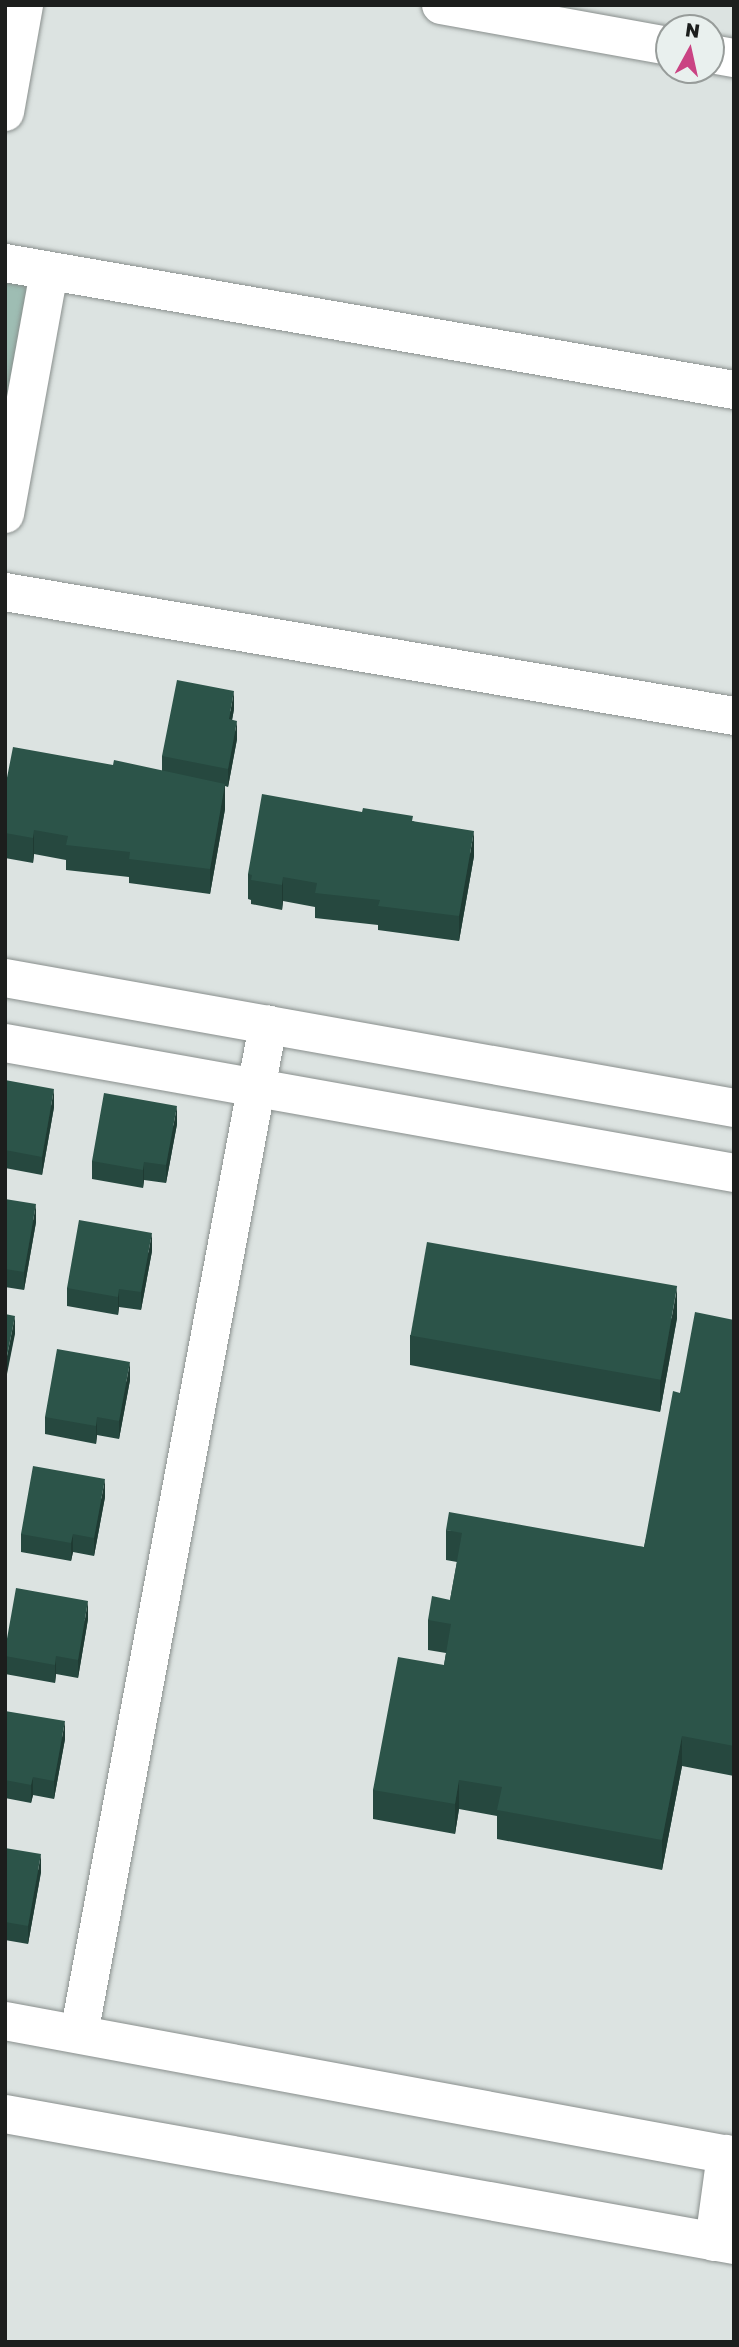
<!DOCTYPE html>
<style>
body{margin:0}
#map{position:relative;width:739px;height:2347px;overflow:hidden;background:#dce3e1;font-family:"Golos Text",sans-serif}
div>[style]{position:absolute}
.green>*{inset:0;background:#9ebdb3}
.roads{filter:drop-shadow(0 0 2px #898f8d) drop-shadow(0 0 2px #898f8d)}
.minor>*{height:38px;margin:-19px;padding:0 19px;transform-origin:19px;border-radius:19px;background:#fff}
.wall>*{inset:0;background:#26483f}
.shaded-wall>*{inset:0;background:#1f3b33}
.building>*{inset:0;background:#2c5449;transform-origin:0 0}
span{translate:-50% -50%;white-space:nowrap;text-align:center;line-height:1.15;-webkit-text-stroke:7px #e9f0ee;paint-order:stroke}
.frame{position:absolute;inset:0;border:7px solid #1c1e1d;pointer-events:none}
.north{position:absolute;left:655px;top:14px;width:70px;height:70px;box-sizing:border-box;background:#e9f0ee;border:2px solid #979c9a;border-radius:50%;rotate:8deg;font-size:19px;font-weight:700;line-height:28px;text-align:center;color:#1c1e1d}
.north::after{content:'';display:block;margin:auto;width:24px;height:32px;background:#ca4383;clip-path:polygon(50% 0,100% 100%,50% 72%,0 100%)}
</style>
<div id="map">
<div class="green">
<div style="clip-path:polygon(5px 263px,49px 271px,5px 514px)"></div>
</div>
<div class="roads">
<div class="minor">
<div style="left:441px;top:5px;width:232px;rotate:10.2deg"></div>
<div style="left:711px;top:54px;width:23px;rotate:10deg"></div>
<div style="left:5px;top:112px;width:109px;rotate:-79.9deg"></div>
<div style="left:5px;top:263px;width:740px;rotate:9.88deg"></div>
<div style="left:5px;top:514px;width:247px;rotate:-79.7deg"></div>
<div style="left:5px;top:592px;width:739px;rotate:9.65deg"></div>
<div style="left:5px;top:978px;width:741px;rotate:10.11deg"></div>
<div style="left:5px;top:1043px;width:741px;rotate:10.11deg"></div>
<div style="left:5px;top:2021px;width:741px;rotate:10.49deg"></div>
<div style="left:79px;top:2034px;width:1027px;rotate:-79.39deg"></div>
<div style="left:5px;top:2114px;width:741px;rotate:10.19deg"></div>
<div style="left:714px;top:2242px;width:89px;rotate:-82.2deg"></div>
</div>
</div>
<div class="wall">
<div style="clip-path:polygon(234px 709px,232px 720px,237px 739px,228px 787px,225px 786px,225px 809px,210px 894px,129px 883px,129px 877px,66px 870px,66px 860px,34px 854px,33px 863px,5px 858px,5px 788px,113px 765px,162px 771px,162px 756px)"></div>
<div style="clip-path:polygon(413px 821px,474px 856px,459px 941px,378px 930px,378px 925px,315px 918px,315px 907px,283px 901px,282px 910px,251px 904px,251px 900px,248px 899px,248px 874px)"></div>
<div style="clip-path:polygon(5px 1080px,54px 1107px,42px 1175px,5px 1168px)"></div>
<div style="clip-path:polygon(177px 1124px,166px 1183px,144px 1180px,143px 1188px,92px 1179px,92px 1161px)"></div>
<div style="clip-path:polygon(5px 1199px,36px 1222px,24px 1290px,5px 1287px)"></div>
<div style="clip-path:polygon(152px 1251px,141px 1310px,119px 1307px,118px 1315px,67px 1306px,67px 1288px)"></div>
<div style="clip-path:polygon(677px 1318px,660px 1412px,410px 1365px,410px 1335px)"></div>
<div style="clip-path:polygon(734px 1320px,734px 1776px,682px 1766px,662px 1870px,497px 1839px,497px 1816px,459px 1809px,455px 1834px,373px 1819px,373px 1790px,444px 1665px,446px 1653px,428px 1650px,428px 1620px,450px 1600px,457px 1562px,446px 1560px,446px 1530px,644px 1547px,680px 1393px)"></div>
<div style="clip-path:polygon(130px 1380px,119px 1439px,97px 1435px,96px 1444px,45px 1434px,45px 1417px)"></div>
<div style="clip-path:polygon(105px 1497px,94px 1556px,73px 1552px,71px 1561px,21px 1552px,21px 1534px)"></div>
<div style="clip-path:polygon(88px 1619px,78px 1678px,56px 1674px,55px 1683px,5px 1674px,5px 1650px)"></div>
<div style="clip-path:polygon(5px 1711px,65px 1739px,54px 1799px,33px 1795px,31px 1803px,5px 1798px)"></div>
<div style="clip-path:polygon(5px 1848px,41px 1872px,28px 1944px,5px 1940px)"></div>
</div>
<div class="shaded-wall">
<div style="clip-path:polygon(234px 691px,234px 709px,229px 737px,229px 719px)"></div>
<div style="clip-path:polygon(237px 721px,237px 739px,228px 787px,228px 769px)"></div>
<div style="clip-path:polygon(225px 784px,225px 809px,210px 894px,210px 869px)"></div>
<div style="clip-path:polygon(34px 830px,34px 854px,33px 863px,33px 838px)"></div>
<div style="clip-path:polygon(474px 831px,474px 856px,459px 941px,459px 916px)"></div>
<div style="clip-path:polygon(283px 877px,283px 901px,282px 910px,282px 885px)"></div>
<div style="clip-path:polygon(54px 1089px,54px 1107px,42px 1175px,42px 1157px)"></div>
<div style="clip-path:polygon(177px 1106px,177px 1124px,166px 1183px,166px 1165px)"></div>
<div style="clip-path:polygon(144px 1162px,144px 1180px,143px 1188px,143px 1170px)"></div>
<div style="clip-path:polygon(36px 1204px,36px 1222px,24px 1290px,24px 1272px)"></div>
<div style="clip-path:polygon(152px 1233px,152px 1251px,141px 1310px,141px 1292px)"></div>
<div style="clip-path:polygon(677px 1288px,677px 1318px,660px 1412px,660px 1382px)"></div>
<div style="clip-path:polygon(119px 1289px,119px 1307px,118px 1315px,118px 1297px)"></div>
<div style="clip-path:polygon(15px 1316px,15px 1334px,5px 1384px,5px 1366px)"></div>
<div style="clip-path:polygon(130px 1362px,130px 1380px,119px 1439px,119px 1421px)"></div>
<div style="clip-path:polygon(97px 1417px,97px 1435px,96px 1444px,96px 1426px)"></div>
<div style="clip-path:polygon(105px 1479px,105px 1497px,94px 1556px,94px 1538px)"></div>
<div style="clip-path:polygon(73px 1534px,73px 1552px,71px 1561px,71px 1543px)"></div>
<div style="clip-path:polygon(88px 1601px,88px 1619px,78px 1678px,78px 1660px)"></div>
<div style="clip-path:polygon(56px 1656px,56px 1674px,55px 1683px,55px 1665px)"></div>
<div style="clip-path:polygon(65px 1721px,65px 1739px,54px 1799px,54px 1781px)"></div>
<div style="clip-path:polygon(682px 1736px,682px 1766px,662px 1870px,662px 1840px)"></div>
<div style="clip-path:polygon(33px 1777px,33px 1795px,31px 1803px,31px 1785px)"></div>
<div style="clip-path:polygon(459px 1780px,459px 1809px,455px 1834px,455px 1804px)"></div>
<div style="clip-path:polygon(41px 1854px,41px 1872px,28px 1944px,28px 1926px)"></div>
</div>
<div class="building">
<div style="clip-path:polygon(177px 680px,234px 691px,229px 719px,237px 721px,228px 769px,162px 756px)"></div>
<div style="clip-path:polygon(13px 747px,113px 765px,114px 760px,225px 784px,210px 869px,129px 859px,130px 852px,66px 845px,68px 836px,34px 830px,33px 838px,5px 833px,5px 788px)"></div>
<div style="clip-path:polygon(262px 794px,362px 812px,363px 808px,413px 816px,412px 821px,474px 831px,459px 916px,378px 906px,380px 900px,315px 893px,317px 883px,283px 877px,282px 885px,251px 880px,252px 875px,248px 874px)"></div>
<div style="clip-path:polygon(5px 1080px,54px 1089px,42px 1157px,5px 1150px)"></div>
<div style="clip-path:polygon(104px 1093px,177px 1106px,166px 1165px,144px 1162px,143px 1170px,92px 1161px)"></div>
<div style="clip-path:polygon(5px 1199px,36px 1204px,24px 1272px,5px 1269px)"></div>
<div style="clip-path:polygon(79px 1220px,152px 1233px,141px 1292px,119px 1289px,118px 1297px,67px 1288px)"></div>
<div style="left:427px;top:1242px;width:254px;height:95px;rotate:10deg"></div>
<div style="clip-path:polygon(695px 1312px,734px 1320px,734px 1746px,682px 1736px,662px 1840px,497px 1810px,502px 1787px,459px 1780px,455px 1804px,373px 1790px,398px 1657px,444px 1665px,451px 1624px,428px 1620px,432px 1596px,450px 1600px,462px 1533px,446px 1530px,449px 1512px,644px 1547px,673px 1391px,680px 1393px)"></div>
<div style="clip-path:polygon(5px 1314px,15px 1316px,5px 1366px)"></div>
<div style="clip-path:polygon(57px 1349px,130px 1362px,119px 1421px,97px 1417px,96px 1426px,45px 1417px)"></div>
<div style="clip-path:polygon(33px 1466px,105px 1479px,94px 1538px,73px 1534px,71px 1543px,21px 1534px)"></div>
<div style="clip-path:polygon(16px 1588px,88px 1601px,78px 1660px,56px 1656px,55px 1665px,5px 1656px,5px 1650px)"></div>
<div style="clip-path:polygon(5px 1711px,65px 1721px,54px 1781px,33px 1777px,31px 1785px,5px 1780px)"></div>
<div style="clip-path:polygon(5px 1848px,41px 1854px,28px 1926px,5px 1922px)"></div>
</div>
<div class="frame"></div>
<div class="north">N</div>
</div>
